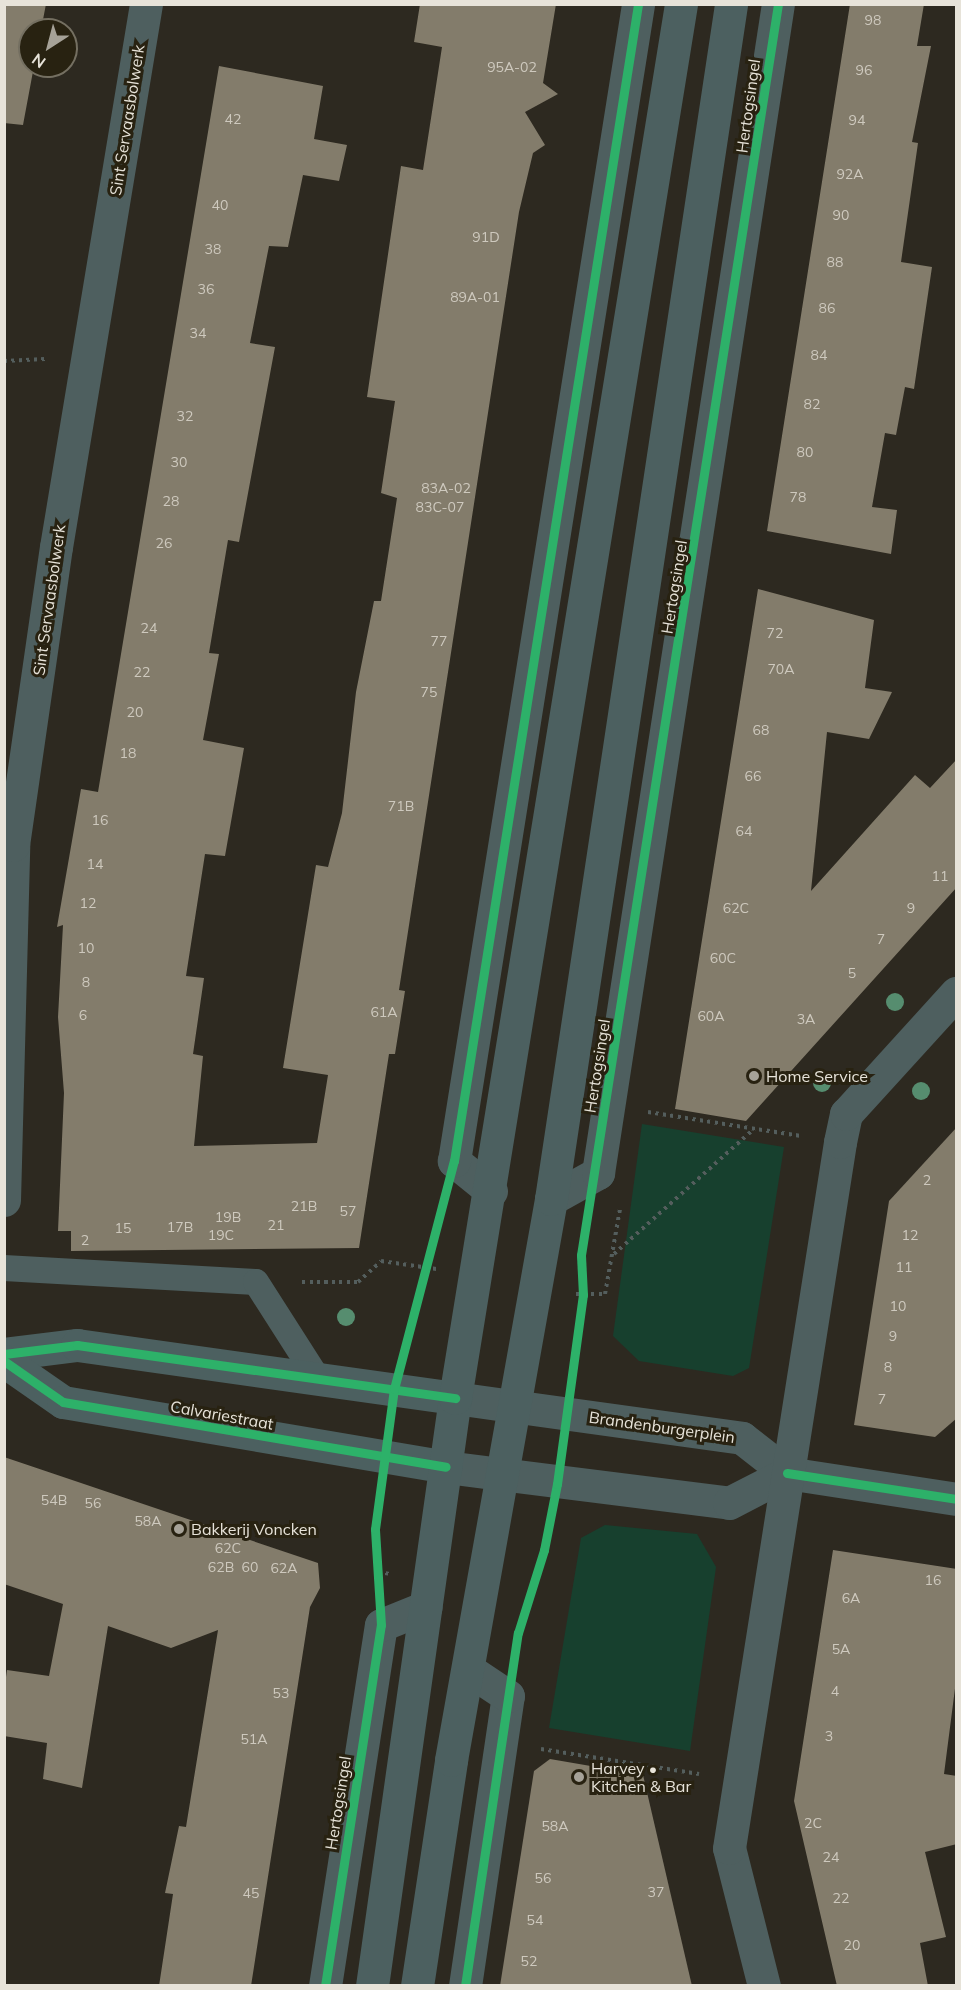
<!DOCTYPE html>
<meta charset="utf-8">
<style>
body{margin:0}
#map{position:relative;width:961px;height:1990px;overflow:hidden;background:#2d2920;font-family:Mulish,sans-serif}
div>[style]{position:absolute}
.green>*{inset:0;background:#17402e}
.building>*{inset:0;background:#837c6b}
.path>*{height:4px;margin-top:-2px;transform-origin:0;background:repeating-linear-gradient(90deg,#545e5d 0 3px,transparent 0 7.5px)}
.lane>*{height:26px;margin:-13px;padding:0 13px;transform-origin:13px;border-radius:13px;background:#4e5f5f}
.street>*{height:33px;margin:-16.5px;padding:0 16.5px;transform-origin:16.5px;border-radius:16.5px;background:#4e5f5f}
.secondary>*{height:33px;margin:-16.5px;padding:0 16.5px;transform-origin:16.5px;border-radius:16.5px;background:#4c6060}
.cycleway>*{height:9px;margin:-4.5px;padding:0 4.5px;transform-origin:4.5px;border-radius:4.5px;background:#2db169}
.trees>*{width:18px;height:18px;margin:-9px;border-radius:50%;background:#568d6f}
.dots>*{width:16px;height:16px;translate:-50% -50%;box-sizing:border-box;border:3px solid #282211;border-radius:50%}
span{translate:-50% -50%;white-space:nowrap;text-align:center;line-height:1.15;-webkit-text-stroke:6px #282211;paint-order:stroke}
.number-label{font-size:14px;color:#cec9be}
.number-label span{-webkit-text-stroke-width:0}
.street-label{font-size:16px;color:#e7e3d9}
.poi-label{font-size:16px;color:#e7e3d9}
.left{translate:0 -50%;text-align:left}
.frame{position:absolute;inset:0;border:6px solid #e7e3d9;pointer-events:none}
.north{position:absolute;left:18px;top:18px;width:60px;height:60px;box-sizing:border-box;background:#282211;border:2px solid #746f61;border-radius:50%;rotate:216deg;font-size:16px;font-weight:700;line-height:24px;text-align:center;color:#e7e3d9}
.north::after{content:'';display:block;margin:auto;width:21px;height:27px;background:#a6a298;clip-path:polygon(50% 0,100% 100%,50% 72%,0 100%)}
</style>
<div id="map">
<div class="green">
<div style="clip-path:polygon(642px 1124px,784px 1147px,749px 1368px,733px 1376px,639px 1361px,613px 1336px)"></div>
<div style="clip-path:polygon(605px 1525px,697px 1534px,716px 1567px,690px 1751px,549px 1728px,581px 1538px)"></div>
</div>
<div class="building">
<div style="clip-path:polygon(4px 4px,46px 4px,41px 30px,30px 30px,30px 66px,34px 66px,23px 125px,4px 123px)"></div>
<div style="clip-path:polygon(420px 4px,556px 4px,543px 83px,558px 94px,525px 112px,545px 145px,533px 153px,519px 212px,399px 990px,405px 991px,395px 1054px,389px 1054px,359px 1248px,71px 1251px,71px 1231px,58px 1231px,64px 1093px,58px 1017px,63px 925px,57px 927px,81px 789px,98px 792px,219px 66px,323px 86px,314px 139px,347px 145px,339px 181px,303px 175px,288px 247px,269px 246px,250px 343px,275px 347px,239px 542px,228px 540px,209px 653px,219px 654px,203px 740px,244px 748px,225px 856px,205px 854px,186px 976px,204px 978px,193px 1054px,203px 1056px,194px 1146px,317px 1143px,328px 1075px,283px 1068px,316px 865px,328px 867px,342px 813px,356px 692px,374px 601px,381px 601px,397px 498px,381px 493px,395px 401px,367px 397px,401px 166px,423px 170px,442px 47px,414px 42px)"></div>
<div style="clip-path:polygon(850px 4px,924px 4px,917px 46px,931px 46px,912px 142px,918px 143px,901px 262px,932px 267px,914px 389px,905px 387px,896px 435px,885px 433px,872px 507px,897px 510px,891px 554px,767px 531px)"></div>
<div style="clip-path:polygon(758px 589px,874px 620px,865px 688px,892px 692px,869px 739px,827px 732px,811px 891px,915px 775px,930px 788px,957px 759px,957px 887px,746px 1121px,675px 1109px)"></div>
<div style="clip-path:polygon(957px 1127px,957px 1418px,935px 1437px,854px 1425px,889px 1201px)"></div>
<div style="clip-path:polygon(4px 1457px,318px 1563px,320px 1588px,310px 1607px,251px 1986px,159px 1986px,173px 1894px,165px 1893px,179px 1826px,186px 1827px,218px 1630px,171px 1648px,108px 1626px,82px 1788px,43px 1779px,47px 1743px,4px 1736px,4px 1691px,7px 1670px,49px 1676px,63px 1604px,4px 1584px)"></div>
<div style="clip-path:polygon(833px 1550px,957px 1569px,957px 1673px,944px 1774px,957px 1776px,957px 1844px,925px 1852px,946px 1937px,920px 1943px,928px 1986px,837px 1986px,794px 1801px)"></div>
<div style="clip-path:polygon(550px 1759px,643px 1775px,692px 1986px,500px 1986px,534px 1771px)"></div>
</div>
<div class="path">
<div style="left:4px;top:361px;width:41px;rotate:-2.8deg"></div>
<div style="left:648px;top:1112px;width:155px;rotate:8.9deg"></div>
<div style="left:614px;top:1254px;width:188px;rotate:-41.8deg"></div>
<div style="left:302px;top:1282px;width:56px"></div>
<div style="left:358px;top:1282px;width:31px;rotate:-42deg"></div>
<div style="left:381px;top:1261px;width:56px;rotate:8.3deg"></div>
<div style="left:576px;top:1294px;width:29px"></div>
<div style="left:605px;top:1294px;width:86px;rotate:-80deg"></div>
<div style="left:378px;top:1572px;width:12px;rotate:9deg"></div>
<div style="left:541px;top:1749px;width:160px;rotate:9deg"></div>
</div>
<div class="lane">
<div style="left:4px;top:1268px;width:252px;rotate:3.2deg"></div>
<div style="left:256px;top:1282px;width:115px;rotate:57.4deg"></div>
</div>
<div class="street">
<div style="left:491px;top:1191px;width:48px;rotate:-141deg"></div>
<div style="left:454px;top:1161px;width:1172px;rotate:-80.96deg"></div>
<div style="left:551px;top:1199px;width:54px;rotate:-29deg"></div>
<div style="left:598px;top:1173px;width:1183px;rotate:-81.25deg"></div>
<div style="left:4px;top:1200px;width:355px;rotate:-88.5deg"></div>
<div style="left:13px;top:845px;width:301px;rotate:-81.8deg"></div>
<div style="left:56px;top:547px;width:550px;rotate:-80.59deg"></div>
<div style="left:455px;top:1398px;width:290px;rotate:7.9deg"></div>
<div style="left:742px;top:1438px;width:57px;rotate:37.9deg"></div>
<div style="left:787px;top:1473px;width:171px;rotate:8.7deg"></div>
<div style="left:446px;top:1467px;width:285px;rotate:7.2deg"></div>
<div style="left:729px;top:1503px;width:65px;rotate:-27.3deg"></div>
<div style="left:325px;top:1986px;width:365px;rotate:-81.2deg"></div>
<div style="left:381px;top:1625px;width:48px;rotate:-21.8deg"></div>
<div style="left:465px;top:1986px;width:293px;rotate:-81.6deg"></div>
<div style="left:508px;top:1696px;width:47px;rotate:-146.3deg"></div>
<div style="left:764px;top:1986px;width:142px;rotate:-104.2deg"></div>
<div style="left:729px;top:1848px;width:715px;rotate:-81.06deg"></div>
<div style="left:840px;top:1142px;width:29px;rotate:-78deg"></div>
<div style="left:846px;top:1114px;width:164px;rotate:-47.7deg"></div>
</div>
<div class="secondary">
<div style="left:4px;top:1354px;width:74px;rotate:-7deg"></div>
<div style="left:77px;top:1345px;width:382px;rotate:8deg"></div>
<div style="left:4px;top:1361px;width:72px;rotate:34.8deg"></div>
<div style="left:63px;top:1402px;width:388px;rotate:9.6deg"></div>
<div style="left:372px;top:1986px;width:594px;rotate:-81.97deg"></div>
<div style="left:455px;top:1398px;width:1412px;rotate:-80.79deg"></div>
<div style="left:417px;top:1986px;width:229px;rotate:-81.4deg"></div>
<div style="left:451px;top:1760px;width:570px;rotate:-79.89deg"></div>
<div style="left:551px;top:1199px;width:1208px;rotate:-81.43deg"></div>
</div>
<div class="cycleway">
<div style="left:4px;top:1354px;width:74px;rotate:-7deg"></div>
<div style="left:77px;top:1345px;width:382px;rotate:8deg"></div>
<div style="left:4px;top:1361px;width:72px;rotate:34.8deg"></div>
<div style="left:63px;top:1402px;width:388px;rotate:9.6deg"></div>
<div style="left:787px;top:1473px;width:171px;rotate:8.7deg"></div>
<div style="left:325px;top:1986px;width:365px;rotate:-81.2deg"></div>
<div style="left:381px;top:1625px;width:96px;rotate:-93.6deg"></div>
<div style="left:375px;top:1529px;width:141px;rotate:-82.3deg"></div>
<div style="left:394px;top:1389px;width:236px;rotate:-75.3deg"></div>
<div style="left:454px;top:1161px;width:1172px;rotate:-80.96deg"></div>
<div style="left:465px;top:1986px;width:357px;rotate:-81.5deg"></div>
<div style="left:518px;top:1633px;width:87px;rotate:-72.6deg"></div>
<div style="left:544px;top:1550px;width:67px;rotate:-78.9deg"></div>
<div style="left:557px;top:1484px;width:191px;rotate:-82.2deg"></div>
<div style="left:583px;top:1295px;width:40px;rotate:-92.9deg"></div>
<div style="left:581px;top:1255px;width:1266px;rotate:-81.05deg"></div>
</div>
<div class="trees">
<div style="left:895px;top:1002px"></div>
<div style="left:822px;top:1083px"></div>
<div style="left:921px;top:1091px"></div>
<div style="left:346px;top:1317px"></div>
</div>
<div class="dots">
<div style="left:754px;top:1076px;background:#a6a298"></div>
<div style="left:179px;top:1529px;background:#a6a298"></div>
<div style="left:579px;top:1777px;background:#a6a298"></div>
</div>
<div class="number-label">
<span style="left:873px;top:20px">98</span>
<span style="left:512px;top:67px">95A-02</span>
<span style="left:864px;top:70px">96</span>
<span style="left:233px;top:119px">42</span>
<span style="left:857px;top:120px">94</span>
<span style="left:850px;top:174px">92A</span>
<span style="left:220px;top:205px">40</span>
<span style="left:841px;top:215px">90</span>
<span style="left:486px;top:237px">91D</span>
<span style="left:213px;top:249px">38</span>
<span style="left:835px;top:262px">88</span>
<span style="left:206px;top:289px">36</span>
<span style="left:475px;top:297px">89A-01</span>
<span style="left:827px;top:308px">86</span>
<span style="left:198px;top:333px">34</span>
<span style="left:819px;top:355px">84</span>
<span style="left:812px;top:404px">82</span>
<span style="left:185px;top:416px">32</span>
<span style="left:805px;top:452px">80</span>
<span style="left:179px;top:462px">30</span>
<span style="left:446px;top:488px">83A-02</span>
<span style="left:798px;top:497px">78</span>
<span style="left:171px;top:501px">28</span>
<span style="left:440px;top:507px">83C-07</span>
<span style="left:164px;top:543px">26</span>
<span style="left:149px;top:628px">24</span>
<span style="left:775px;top:633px">72</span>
<span style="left:439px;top:641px">77</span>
<span style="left:781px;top:669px">70A</span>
<span style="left:142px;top:672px">22</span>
<span style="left:429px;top:692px">75</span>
<span style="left:135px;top:712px">20</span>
<span style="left:761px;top:730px">68</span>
<span style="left:128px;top:753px">18</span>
<span style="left:753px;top:776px">66</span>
<span style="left:401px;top:806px">71B</span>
<span style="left:100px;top:820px">16</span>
<span style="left:744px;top:831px">64</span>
<span style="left:95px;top:864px">14</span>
<span style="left:940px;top:876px">11</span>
<span style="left:88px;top:903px">12</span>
<span style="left:736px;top:908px">62C</span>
<span style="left:911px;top:908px">9</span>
<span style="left:881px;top:939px">7</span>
<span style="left:86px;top:948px">10</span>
<span style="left:723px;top:958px">60C</span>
<span style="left:852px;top:973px">5</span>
<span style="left:86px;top:982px">8</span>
<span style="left:384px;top:1012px">61A</span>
<span style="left:83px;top:1015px">6</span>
<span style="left:711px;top:1016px">60A</span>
<span style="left:806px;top:1019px">3A</span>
<span style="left:927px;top:1180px">2</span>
<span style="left:304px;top:1206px">21B</span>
<span style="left:348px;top:1211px">57</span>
<span style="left:228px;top:1217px">19B</span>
<span style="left:276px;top:1225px">21</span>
<span style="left:180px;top:1227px">17B</span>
<span style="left:123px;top:1228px">15</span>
<span style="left:221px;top:1235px">19C</span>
<span style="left:910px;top:1235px">12</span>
<span style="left:85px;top:1240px">2</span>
<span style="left:904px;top:1267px">11</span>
<span style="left:898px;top:1306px">10</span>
<span style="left:893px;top:1336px">9</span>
<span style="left:888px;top:1367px">8</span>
<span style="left:882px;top:1399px">7</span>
<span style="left:54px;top:1500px">54B</span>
<span style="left:93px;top:1503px">56</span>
<span style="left:148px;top:1521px">58A</span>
<span style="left:228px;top:1548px">62C</span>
<span style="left:221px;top:1567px">62B</span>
<span style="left:250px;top:1567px">60</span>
<span style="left:284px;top:1568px">62A</span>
<span style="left:933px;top:1580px">16</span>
<span style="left:851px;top:1598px">6A</span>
<span style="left:841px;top:1649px">5A</span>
<span style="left:835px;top:1691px">4</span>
<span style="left:281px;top:1693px">53</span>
<span style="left:829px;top:1736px">3</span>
<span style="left:254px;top:1739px">51A</span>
<span style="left:813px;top:1823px">2C</span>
<span style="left:555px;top:1826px">58A</span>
<span style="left:831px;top:1857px">24</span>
<span style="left:543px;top:1878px">56</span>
<span style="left:656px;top:1892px">37</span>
<span style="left:251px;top:1893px">45</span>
<span style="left:841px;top:1898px">22</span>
<span style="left:535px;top:1920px">54</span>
<span style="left:852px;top:1945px">20</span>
<span style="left:529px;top:1961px">52</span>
</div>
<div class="street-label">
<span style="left:748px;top:106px;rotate:-82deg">Hertogsingel</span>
<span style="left:127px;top:120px;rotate:-81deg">Sint Servaasbolwerk</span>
<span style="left:674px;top:587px;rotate:-81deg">Hertogsingel</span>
<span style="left:49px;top:600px;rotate:-82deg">Sint Servaasbolwerk</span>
<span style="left:597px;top:1066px;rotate:-81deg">Hertogsingel</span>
<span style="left:222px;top:1415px;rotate:10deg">Calvariestraat</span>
<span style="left:662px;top:1427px;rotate:8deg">Brandenburgerplein</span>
<span style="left:338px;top:1803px;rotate:-81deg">Hertogsingel</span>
</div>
<div class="poi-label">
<span class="left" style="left:766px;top:1076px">Home Service</span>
<span class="left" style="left:191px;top:1529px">Bakkerij Voncken</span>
<span class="left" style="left:591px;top:1777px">Harvey •<br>Kitchen &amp; Bar</span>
</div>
<div class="frame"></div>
<div class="north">N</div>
</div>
